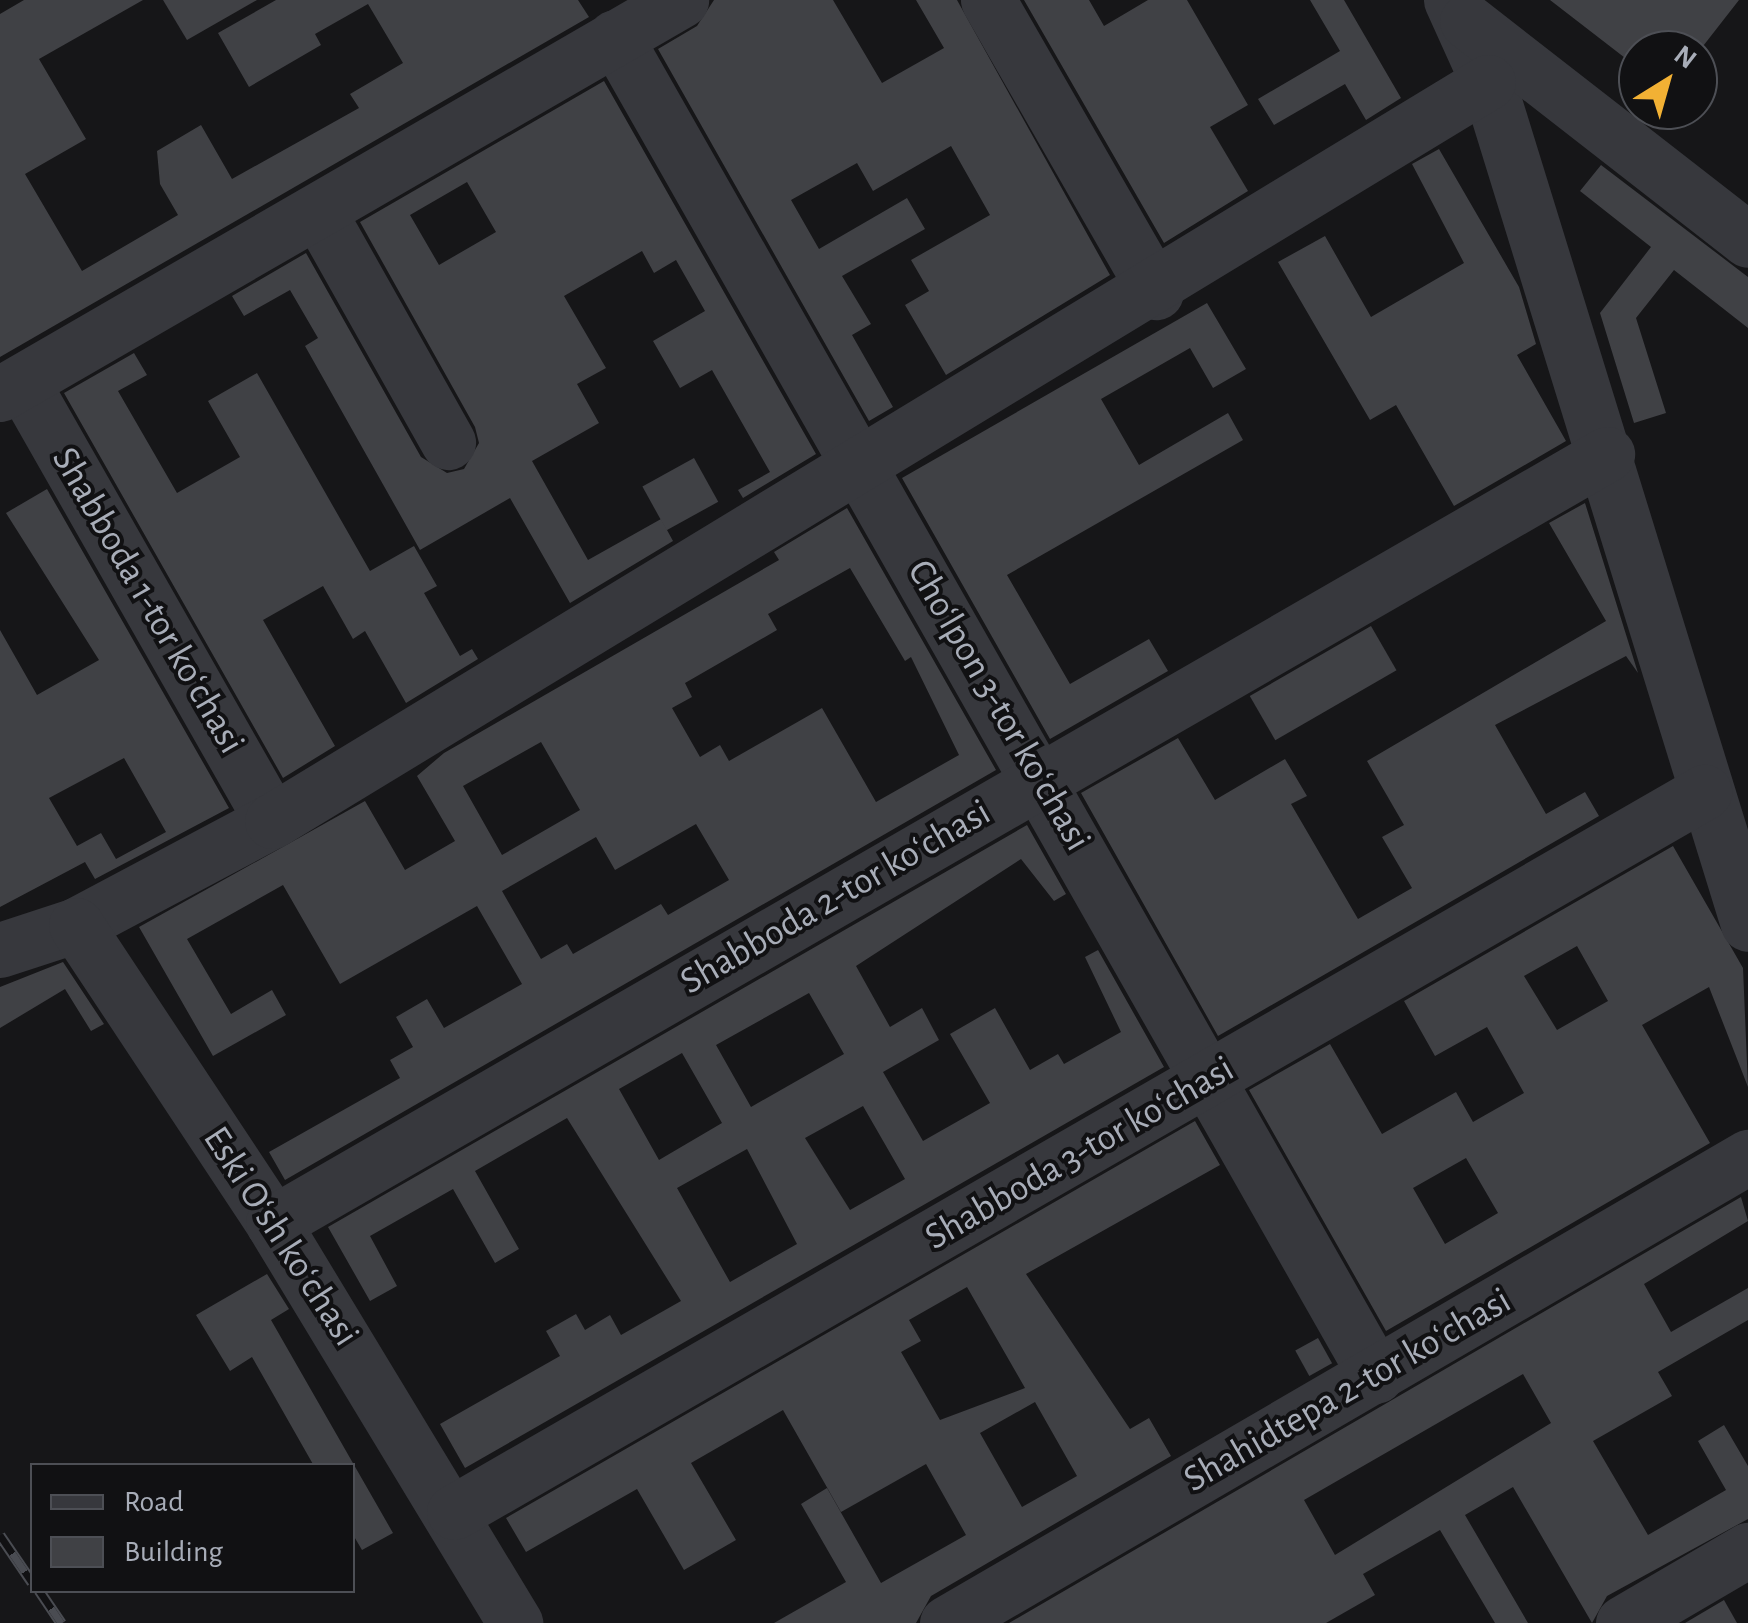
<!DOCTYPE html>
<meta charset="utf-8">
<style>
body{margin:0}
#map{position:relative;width:1748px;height:1623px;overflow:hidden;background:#161618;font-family:"Alegreya Sans",sans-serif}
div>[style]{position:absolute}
.building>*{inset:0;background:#404145;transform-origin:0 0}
.minor>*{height:55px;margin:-27.5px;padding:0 27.5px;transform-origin:27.5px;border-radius:27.5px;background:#37383d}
.rail>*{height:11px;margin-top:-5.5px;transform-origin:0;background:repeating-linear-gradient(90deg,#111113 0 22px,#4a4c52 0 44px);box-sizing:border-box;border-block:2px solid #4a4c52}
span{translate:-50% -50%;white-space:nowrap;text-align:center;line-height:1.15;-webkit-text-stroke:8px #111113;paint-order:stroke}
.street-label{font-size:38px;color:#a8adb8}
.legend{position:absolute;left:30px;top:1463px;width:325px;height:130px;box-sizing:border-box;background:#111113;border:2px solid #4d4f55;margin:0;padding:12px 18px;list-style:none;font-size:30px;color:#a8adb8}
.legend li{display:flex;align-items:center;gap:20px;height:50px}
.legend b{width:50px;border:2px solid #4d4f55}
.north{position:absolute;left:1618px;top:30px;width:100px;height:100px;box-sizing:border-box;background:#111113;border:2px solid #4d4f55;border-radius:50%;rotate:37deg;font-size:28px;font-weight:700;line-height:40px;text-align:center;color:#a8adb8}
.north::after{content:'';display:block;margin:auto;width:35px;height:45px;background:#f2b134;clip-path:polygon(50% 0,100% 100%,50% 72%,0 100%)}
</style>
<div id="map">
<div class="building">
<div style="clip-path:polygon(24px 0,143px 0,39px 59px,86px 139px,25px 174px,82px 271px,178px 215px,160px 184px,157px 151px,201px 125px,232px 179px,359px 108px,350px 94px,403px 63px,368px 4px,315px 34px,321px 45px,249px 87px,218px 33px,276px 0,578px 0,589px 17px,0 357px,0 14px)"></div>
<div style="clip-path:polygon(163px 0,257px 0,187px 40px)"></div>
<div style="clip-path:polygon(714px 0,833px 0,882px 83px,944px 48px,916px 0,957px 0,1110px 275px,946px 375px,905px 305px,929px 291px,911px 260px,990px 215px,951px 146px,873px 191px,857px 163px,791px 200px,819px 249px,907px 198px,925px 229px,842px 276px,871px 324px,852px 335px,893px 407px,869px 421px,658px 49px,697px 26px)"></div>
<div style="clip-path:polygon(1024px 0,1089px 0,1104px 26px,1148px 0,1187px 0,1248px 105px,1210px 127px,1248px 191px,1164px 243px)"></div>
<div style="clip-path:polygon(1310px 0,1344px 0,1401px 98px,1366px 120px,1345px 84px,1274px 125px,1258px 99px,1340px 51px)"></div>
<div style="clip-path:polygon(1550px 0,1739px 0,1700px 50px,1638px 50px,1629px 61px)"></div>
<div style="clip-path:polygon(evenodd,604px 81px,816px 454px,743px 498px,738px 490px,770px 472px,712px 370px,680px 388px,653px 341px,705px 311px,676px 260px,654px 273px,642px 251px,564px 296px,606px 368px,577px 384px,599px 423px,532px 461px,588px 560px,661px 519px,673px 541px,570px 603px,510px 498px,420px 550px,305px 346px,318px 338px,290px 290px,244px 316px,232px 296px,306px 253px,421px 457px,447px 473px,464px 469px,479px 443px,475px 427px,360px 222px,604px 81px,467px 182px,496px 232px,439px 265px,410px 215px,467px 182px)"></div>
<div style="clip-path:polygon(1439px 149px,1519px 287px,1536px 344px,1517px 355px,1566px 441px,1454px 506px,1396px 405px,1370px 420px,1278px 262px,1325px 236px,1371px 317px,1464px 263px,1412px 164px)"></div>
<div style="clip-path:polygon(1601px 165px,1748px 277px,1748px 328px,1674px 270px,1636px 318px,1666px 413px,1634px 423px,1600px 313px,1651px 247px,1580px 191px)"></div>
<div style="clip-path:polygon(1207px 303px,1246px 369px,1213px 388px,1190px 348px,1101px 399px,1139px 465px,1228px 413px,1243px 440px,1007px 575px,1070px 684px,1149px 639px,1168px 671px,1050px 739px,902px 478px)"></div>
<div style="clip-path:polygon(134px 353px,147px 375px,118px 391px,177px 493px,240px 457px,208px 401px,257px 373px,370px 571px,414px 546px,437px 586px,424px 593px,460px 656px,472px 649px,478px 659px,406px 703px,365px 631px,353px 639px,323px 586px,263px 620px,335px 746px,283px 778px,64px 393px)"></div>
<div style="left:694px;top:458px;width:50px;height:59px;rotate:61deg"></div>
<div style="clip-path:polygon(evenodd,47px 489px,229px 808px,95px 879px,85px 862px,0 907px,0 630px,37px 695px,99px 660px,6px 513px,47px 489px,124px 758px,166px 832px,116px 859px,101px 833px,77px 846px,49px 798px,124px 758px)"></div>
<div style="clip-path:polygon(1585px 503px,1638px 673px,1626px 656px,1495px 725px,1546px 814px,1585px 792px,1599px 816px,1218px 1036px,1081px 793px,1178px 738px,1215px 800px,1285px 759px,1307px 796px,1291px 804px,1358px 919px,1412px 888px,1382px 837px,1404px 825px,1367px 761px,1606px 621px,1549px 523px)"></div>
<div style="clip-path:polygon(evenodd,847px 508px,996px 770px,285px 1180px,269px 1152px,400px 1078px,390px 1060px,413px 1047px,396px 1017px,427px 999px,444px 1028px,522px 984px,477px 906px,340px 984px,283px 885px,187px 939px,231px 1014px,272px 990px,286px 1015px,213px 1056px,139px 927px,365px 801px,405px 870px,455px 841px,417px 776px,444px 753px,779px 560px,774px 552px,847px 508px,850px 568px,905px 661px,911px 657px,959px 755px,876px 802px,822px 708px,729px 761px,720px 745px,700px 757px,672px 708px,692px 697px,685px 683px,777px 630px,768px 614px,850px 568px,847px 508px,541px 742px,580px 810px,502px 855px,463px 786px,541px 742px,847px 508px,696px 824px,729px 880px,668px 915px,661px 904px,573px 954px,567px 944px,541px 959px,502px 891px,596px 837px,615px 870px,696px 824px)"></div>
<div style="left:1371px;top:626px;width:51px;height:140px;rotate:60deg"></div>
<div style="clip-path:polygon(evenodd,1027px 825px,1066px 894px,1054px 901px,1021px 859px,856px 966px,890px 1027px,922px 1008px,939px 1040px,883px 1072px,923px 1141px,990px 1103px,950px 1034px,995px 1008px,1030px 1070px,1058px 1054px,1064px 1064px,1121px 1032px,1085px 957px,1098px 950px,1164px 1067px,465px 1468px,440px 1424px,560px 1356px,546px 1331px,576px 1314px,585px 1330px,610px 1315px,621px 1335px,681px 1301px,567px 1118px,475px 1171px,519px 1249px,495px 1263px,453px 1189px,370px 1236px,397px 1286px,370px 1301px,328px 1227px,1027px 825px,809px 993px,844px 1054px,751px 1107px,716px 1045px,809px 993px,1027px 825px,682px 1053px,722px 1123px,659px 1160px,619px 1089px,682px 1053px,1027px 825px,863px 1106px,905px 1179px,850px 1210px,805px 1138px,863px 1106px,1027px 825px,747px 1149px,797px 1244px,730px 1282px,677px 1188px,747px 1149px)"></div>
<div style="clip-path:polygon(evenodd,1673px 846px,1743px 968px,1748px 1087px,1709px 987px,1642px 1025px,1710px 1143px,1386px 1331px,1249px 1090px,1330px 1044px,1382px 1134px,1456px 1092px,1473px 1122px,1524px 1093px,1487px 1027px,1435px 1056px,1404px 1001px,1673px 846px,1577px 946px,1608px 1001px,1557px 1030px,1524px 976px,1577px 946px,1673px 846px,1466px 1158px,1498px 1213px,1445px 1244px,1413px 1188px,1466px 1158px)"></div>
<div style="clip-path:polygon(63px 962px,104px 1024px,91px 1031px,65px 989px,0 1028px,0 987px)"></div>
<div style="clip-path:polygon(evenodd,1195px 1121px,1220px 1165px,1026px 1274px,1130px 1429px,1149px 1418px,1171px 1456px,931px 1596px,916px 1623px,774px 1623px,846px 1582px,801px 1504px,827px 1488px,881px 1583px,966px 1535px,926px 1464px,841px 1512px,783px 1410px,691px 1463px,736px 1540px,684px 1570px,637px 1489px,526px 1552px,506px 1518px,1195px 1121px,967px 1287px,1025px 1388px,940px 1420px,901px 1352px,921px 1341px,909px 1320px,967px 1287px,1195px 1121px,1035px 1402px,1077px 1476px,1022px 1507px,980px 1433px,1035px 1402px)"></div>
<div style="clip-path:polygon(evenodd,1741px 1197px,1748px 1221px,1644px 1284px,1671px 1332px,1748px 1288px,1748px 1320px,1658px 1372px,1672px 1396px,1593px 1441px,1648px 1535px,1726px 1490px,1698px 1441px,1724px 1425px,1748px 1466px,1748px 1519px,1607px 1596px,1592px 1623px,1513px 1487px,1465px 1515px,1528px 1623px,1495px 1623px,1440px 1530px,1363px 1574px,1375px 1595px,1326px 1623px,1009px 1623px,1741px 1197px,1523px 1374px,1551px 1423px,1335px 1555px,1304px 1500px,1523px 1374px)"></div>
<div style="clip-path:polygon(267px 1274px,289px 1309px,271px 1320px,393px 1533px,362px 1550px,352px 1533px,352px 1466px,314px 1466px,252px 1357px,230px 1371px,196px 1315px)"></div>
<div style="left:1318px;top:1338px;width:29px;height:26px;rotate:61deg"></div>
<div style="clip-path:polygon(1724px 1600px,1737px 1623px,1685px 1623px)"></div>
</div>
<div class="minor">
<div style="left:988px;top:0;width:337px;rotate:60.1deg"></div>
<div style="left:1451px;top:0;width:90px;rotate:65.7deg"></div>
<div style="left:1488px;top:82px;width:881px;rotate:72.84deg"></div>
<div style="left:1467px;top:21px;width:356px;rotate:37.9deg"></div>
<div style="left:615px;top:37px;width:1540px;rotate:60.39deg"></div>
<div style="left:319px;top:213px;width:263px;rotate:60.6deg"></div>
<div style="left:22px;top:382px;width:505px;rotate:60.34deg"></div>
<div style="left:0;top:394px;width:787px;rotate:-30.05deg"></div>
<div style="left:76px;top:925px;width:222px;rotate:-28deg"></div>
<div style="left:272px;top:821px;width:1423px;rotate:-31.29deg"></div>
<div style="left:0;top:950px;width:80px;rotate:-18.2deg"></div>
<div style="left:76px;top:925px;width:357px;rotate:56.5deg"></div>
<div style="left:273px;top:1223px;width:468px;rotate:58.8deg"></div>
<div style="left:273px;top:1223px;width:1540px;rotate:-29.96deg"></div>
<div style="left:454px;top:1512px;width:1443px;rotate:-29.94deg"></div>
<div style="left:947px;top:1623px;width:927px;rotate:-30.19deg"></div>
<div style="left:1623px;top:1623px;width:145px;rotate:-30.3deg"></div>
</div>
<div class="rail">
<div style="left:0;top:1535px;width:57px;rotate:55.8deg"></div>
<div style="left:39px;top:1590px;width:40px;rotate:56deg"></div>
</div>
<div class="street-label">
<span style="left:147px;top:601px;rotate:60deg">Shabboda 1-tor koʻchasi</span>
<span style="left:998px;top:706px;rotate:60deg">Cho‘lpon 3-tor koʻchasi</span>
<span style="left:836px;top:898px;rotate:-30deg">Shabboda 2-tor koʻchasi</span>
<span style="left:1080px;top:1154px;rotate:-30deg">Shabboda 3-tor koʻchasi</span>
<span style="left:280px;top:1237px;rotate:57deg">Eski Oʻsh koʻchasi</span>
<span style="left:1348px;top:1391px;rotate:-30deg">Shahidtepa 2-tor koʻchasi</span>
</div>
<ul class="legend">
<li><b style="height:12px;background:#37383d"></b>Road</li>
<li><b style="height:28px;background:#404145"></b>Building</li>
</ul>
<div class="north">N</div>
</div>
